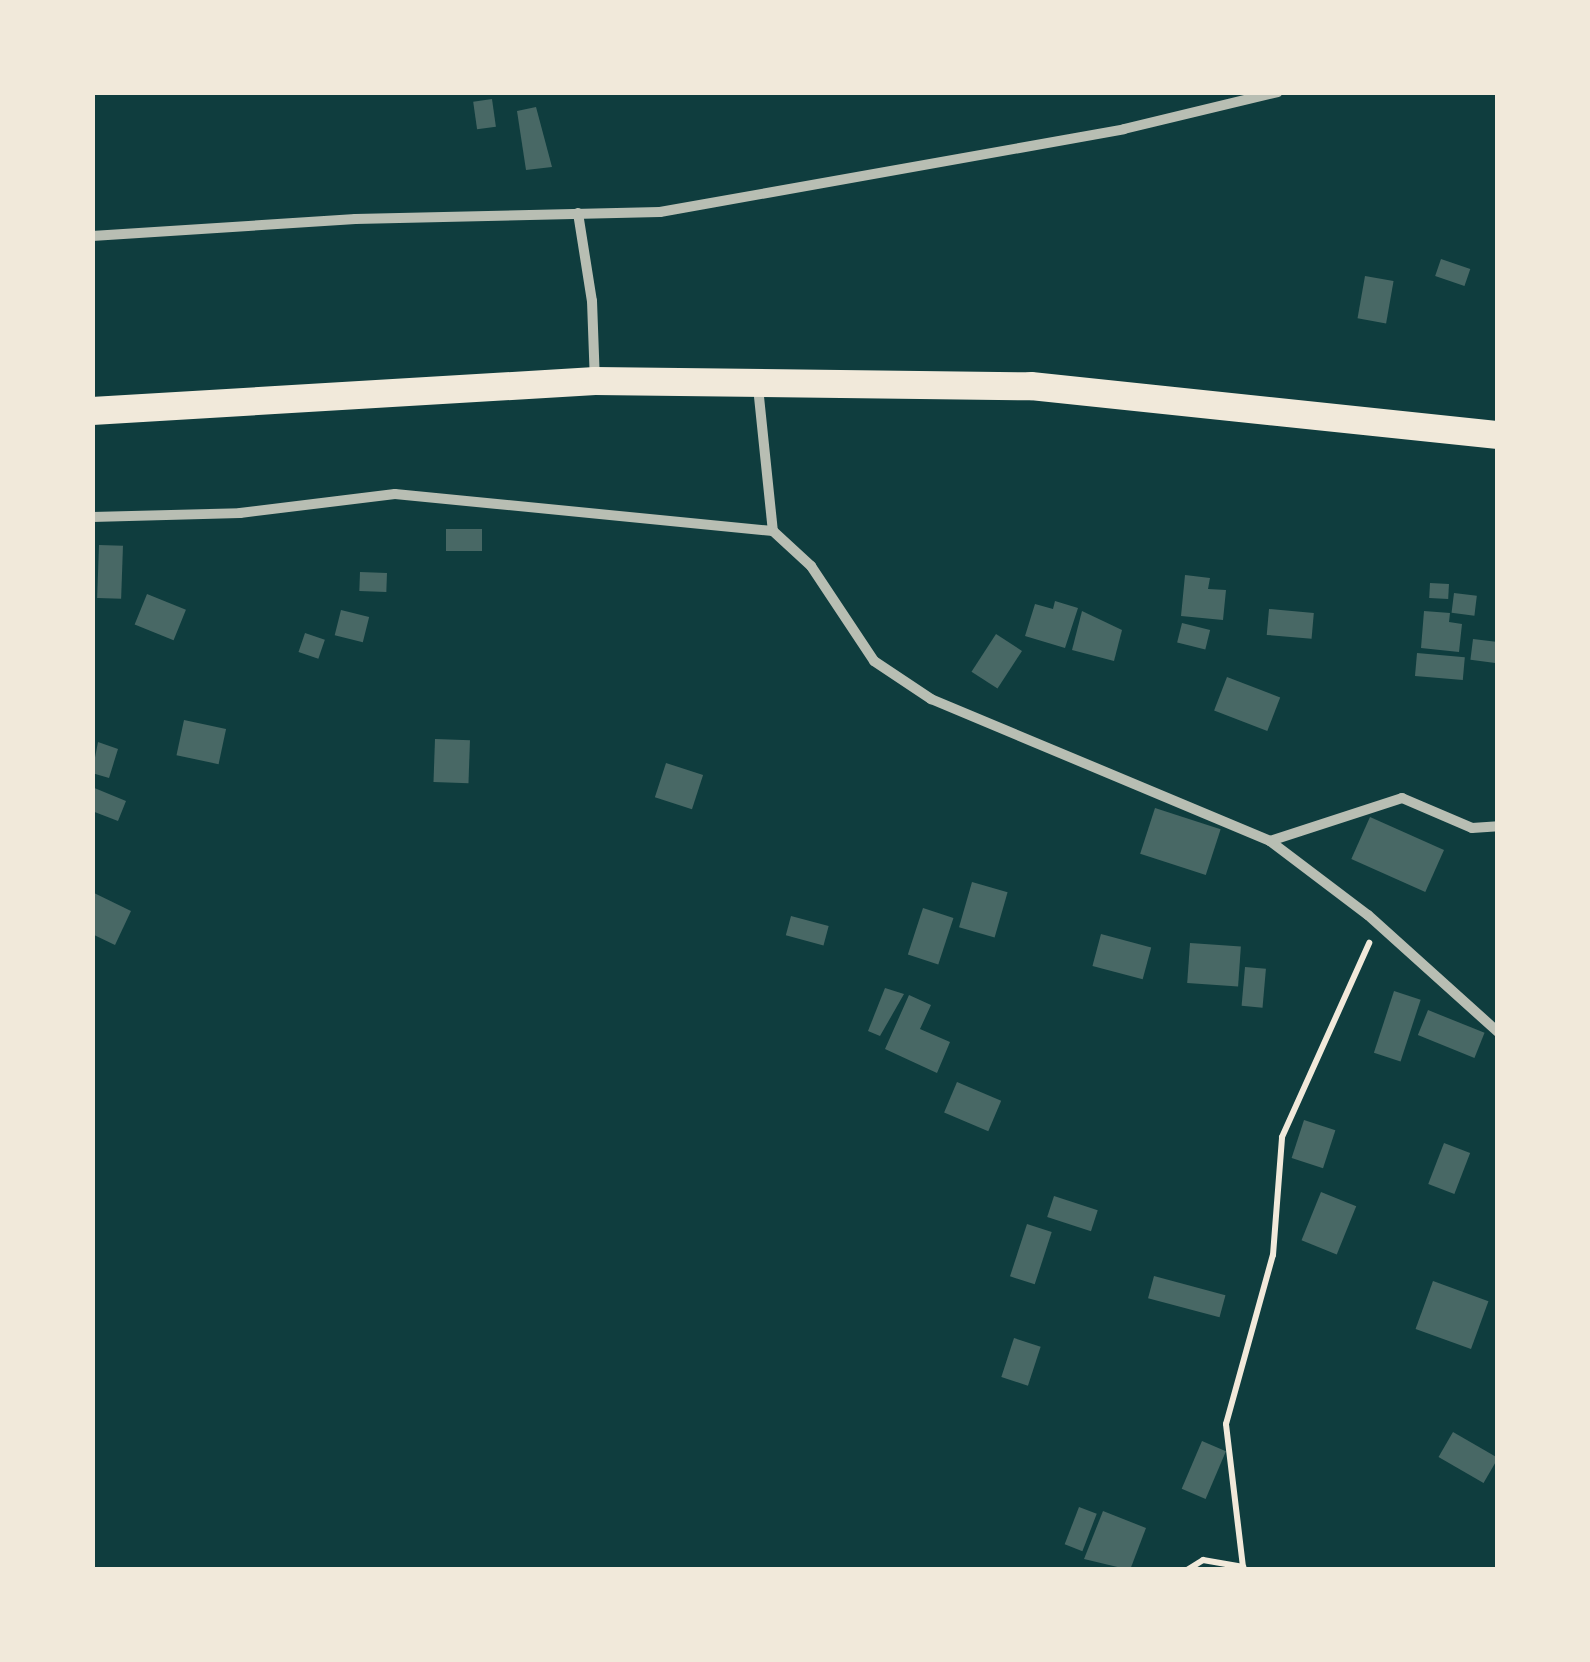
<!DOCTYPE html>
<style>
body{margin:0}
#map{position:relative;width:1590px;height:1662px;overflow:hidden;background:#0f3d3e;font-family:"Varela Round",sans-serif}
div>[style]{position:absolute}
.building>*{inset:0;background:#486865;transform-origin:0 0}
.path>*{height:6px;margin:-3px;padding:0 3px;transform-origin:3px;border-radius:3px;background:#f1e9da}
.minor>*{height:10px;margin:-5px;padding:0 5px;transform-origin:5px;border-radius:5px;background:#b8beb3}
.trunk>*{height:28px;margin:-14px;padding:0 14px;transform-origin:14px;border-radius:14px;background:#f1e9da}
span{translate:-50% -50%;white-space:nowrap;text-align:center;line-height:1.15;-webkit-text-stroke:9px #f1e9da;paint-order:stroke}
.frame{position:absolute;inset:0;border:95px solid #f1e9da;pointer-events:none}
</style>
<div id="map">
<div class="building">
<div style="left:492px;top:99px;width:28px;height:19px;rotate:82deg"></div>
<div style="clip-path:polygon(536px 107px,552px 167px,526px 170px,517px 111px)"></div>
<div style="left:1441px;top:259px;width:31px;height:18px;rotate:19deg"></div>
<div style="left:1365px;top:276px;width:29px;height:43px;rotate:10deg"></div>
<div style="left:446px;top:529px;width:36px;height:22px"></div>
<div style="left:99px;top:545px;width:24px;height:53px;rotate:2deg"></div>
<div style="left:360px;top:572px;width:27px;height:19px;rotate:2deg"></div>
<div style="clip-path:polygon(1185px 575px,1210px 578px,1208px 589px,1226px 590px,1223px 620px,1181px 616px)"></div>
<div style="left:1430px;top:583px;width:19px;height:15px;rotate:3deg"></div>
<div style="left:1454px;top:593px;width:23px;height:20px;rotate:7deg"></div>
<div style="left:147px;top:594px;width:42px;height:33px;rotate:22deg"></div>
<div style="clip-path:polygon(1055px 601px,1078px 608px,1065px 648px,1025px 636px,1035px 604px,1053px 609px)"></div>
<div style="left:1269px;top:609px;width:45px;height:26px;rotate:5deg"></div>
<div style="left:341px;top:610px;width:29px;height:26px;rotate:14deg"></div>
<div style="clip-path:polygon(1082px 611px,1122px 630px,1114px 661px,1072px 650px)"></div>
<div style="clip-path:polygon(1424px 611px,1450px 613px,1449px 622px,1462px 624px,1459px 652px,1421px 648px)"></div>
<div style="left:1182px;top:623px;width:29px;height:20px;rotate:14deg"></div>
<div style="left:305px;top:633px;width:21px;height:20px;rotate:19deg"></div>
<div style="left:996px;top:634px;width:31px;height:45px;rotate:33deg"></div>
<div style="left:1473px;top:639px;width:25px;height:21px;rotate:7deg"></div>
<div style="left:1417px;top:653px;width:48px;height:23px;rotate:5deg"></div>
<div style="left:1227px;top:677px;width:57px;height:36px;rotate:21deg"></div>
<div style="left:184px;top:720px;width:43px;height:36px;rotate:12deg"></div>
<div style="left:435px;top:739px;width:35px;height:43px;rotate:2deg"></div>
<div style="clip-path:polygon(98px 742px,118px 749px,109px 778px,92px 773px)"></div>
<div style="left:666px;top:763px;width:39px;height:36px;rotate:18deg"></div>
<div style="clip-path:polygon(92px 787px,126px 801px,118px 821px,92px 811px)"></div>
<div style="left:1155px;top:808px;width:69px;height:48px;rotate:18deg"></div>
<div style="left:1370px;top:817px;width:81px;height:46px;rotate:24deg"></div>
<div style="left:972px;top:882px;width:37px;height:47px;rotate:16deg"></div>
<div style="clip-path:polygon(92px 892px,131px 911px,115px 945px,92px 934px)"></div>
<div style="left:923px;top:908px;width:32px;height:49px;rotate:18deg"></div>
<div style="left:791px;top:916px;width:39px;height:20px;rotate:15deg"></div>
<div style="left:1101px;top:934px;width:52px;height:33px;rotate:15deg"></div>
<div style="left:1190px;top:943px;width:51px;height:40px;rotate:4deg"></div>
<div style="left:1245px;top:967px;width:21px;height:39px;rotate:5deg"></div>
<div style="clip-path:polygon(885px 988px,904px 994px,880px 1036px,868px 1031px)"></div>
<div style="left:1394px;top:991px;width:28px;height:65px;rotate:18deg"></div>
<div style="clip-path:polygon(909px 995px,931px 1005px,920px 1029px,950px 1042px,937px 1073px,885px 1049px)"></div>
<div style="left:1428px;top:1010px;width:61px;height:27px;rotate:22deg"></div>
<div style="left:957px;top:1082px;width:48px;height:33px;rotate:23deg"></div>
<div style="left:1304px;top:1120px;width:33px;height:40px;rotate:18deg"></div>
<div style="left:1444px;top:1143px;width:28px;height:44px;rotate:21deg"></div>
<div style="left:1321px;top:1192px;width:38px;height:52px;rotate:22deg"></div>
<div style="left:1054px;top:1196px;width:46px;height:22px;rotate:18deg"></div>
<div style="left:1027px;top:1224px;width:26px;height:55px;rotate:18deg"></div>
<div style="left:1154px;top:1276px;width:74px;height:23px;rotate:15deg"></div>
<div style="left:1433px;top:1281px;width:59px;height:51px;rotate:20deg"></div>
<div style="left:1014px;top:1338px;width:28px;height:41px;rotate:18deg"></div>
<div style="left:1453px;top:1432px;width:52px;height:29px;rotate:30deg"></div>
<div style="left:1202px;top:1441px;width:26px;height:52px;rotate:23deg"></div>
<div style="left:1079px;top:1507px;width:19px;height:40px;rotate:21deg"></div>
<div style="clip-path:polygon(1103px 1511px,1146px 1528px,1130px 1570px,1084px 1559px)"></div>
</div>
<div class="path">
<div style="left:1187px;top:1570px;width:19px;rotate:-32deg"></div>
<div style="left:1203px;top:1560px;width:41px;rotate:9.9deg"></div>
<div style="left:1243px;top:1567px;width:144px;rotate:-96.8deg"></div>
<div style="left:1226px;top:1424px;width:175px;rotate:-74.5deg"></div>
<div style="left:1273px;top:1255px;width:118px;rotate:-85.6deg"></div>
<div style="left:1282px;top:1137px;width:213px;rotate:-65.8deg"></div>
</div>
<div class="minor">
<div style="left:578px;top:213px;width:89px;rotate:81deg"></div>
<div style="left:592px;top:301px;width:80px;rotate:87.9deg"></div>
<div style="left:92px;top:236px;width:264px;rotate:-3.7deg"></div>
<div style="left:355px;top:219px;width:305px;rotate:-1.3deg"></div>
<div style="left:660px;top:212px;width:471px;rotate:-10.1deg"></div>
<div style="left:1124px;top:129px;width:158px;rotate:-13.5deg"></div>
<div style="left:758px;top:387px;width:145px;rotate:84.1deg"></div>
<div style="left:773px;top:531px;width:52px;rotate:42.6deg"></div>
<div style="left:811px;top:566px;width:114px;rotate:56.4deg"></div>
<div style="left:874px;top:661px;width:69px;rotate:33.7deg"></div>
<div style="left:931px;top:699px;width:368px;rotate:22.7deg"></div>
<div style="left:1270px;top:841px;width:123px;rotate:37.1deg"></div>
<div style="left:1368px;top:915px;width:175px;rotate:42deg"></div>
<div style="left:92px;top:517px;width:148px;rotate:-1.5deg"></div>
<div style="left:240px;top:513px;width:156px;rotate:-7deg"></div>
<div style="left:395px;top:494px;width:380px;rotate:5.6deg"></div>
<div style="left:1270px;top:841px;width:139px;rotate:-18deg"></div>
<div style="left:1402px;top:798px;width:76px;rotate:23.2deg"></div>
<div style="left:1472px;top:828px;width:26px;rotate:-4deg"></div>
</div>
<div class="trunk">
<div style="left:92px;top:411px;width:504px;rotate:-3.41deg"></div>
<div style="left:595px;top:381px;width:436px;rotate:0.7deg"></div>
<div style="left:1031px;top:386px;width:470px;rotate:6deg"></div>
</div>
<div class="frame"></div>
</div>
